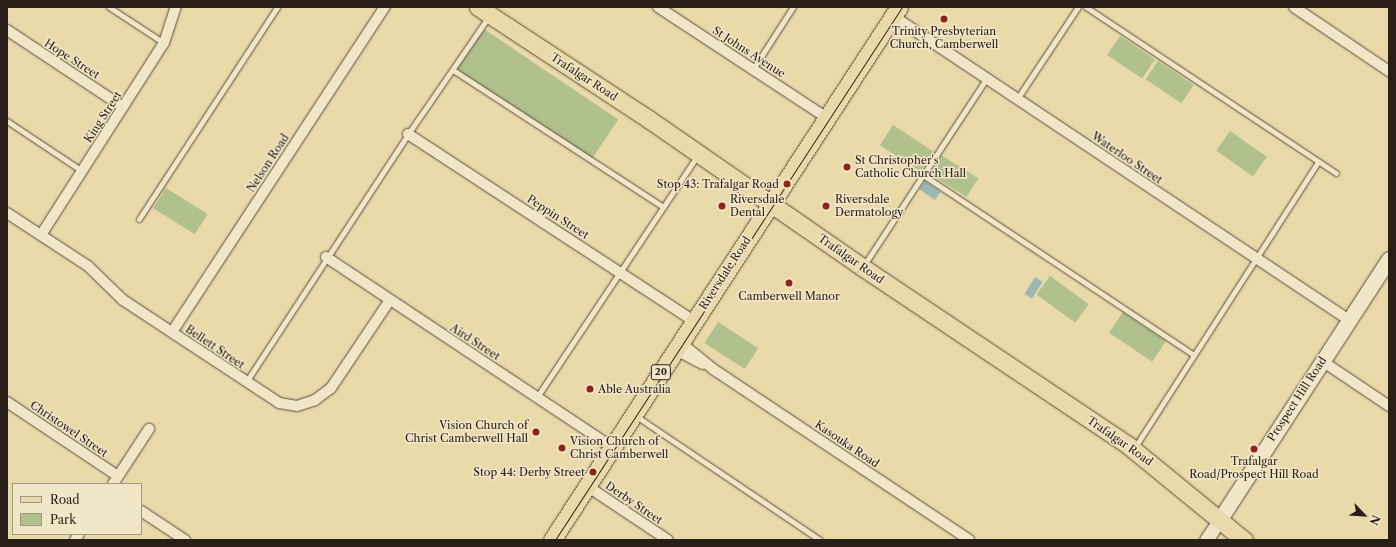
<!DOCTYPE html>
<style>
body{margin:0}
#map{position:relative;width:1396px;height:547px;overflow:hidden;background:#eadaaa;font-family:"Libre Caslon Text",serif}
div>[style]{position:absolute}
.green>*{inset:0;background:#b1c18d;transform-origin:0 0}
.water>*{inset:0;background:#9cb8b4;transform-origin:0 0}
.roads{filter:drop-shadow(0 0 1px #5a4d3d) drop-shadow(0 0 1px #5a4d3d)}
.service>*{height:5px;margin:-2.5px;padding:0 2.5px;transform-origin:2.5px;border-radius:2.5px;background:#f1e7c8}
.minor>*{height:10px;margin:-5px;padding:0 5px;transform-origin:5px;border-radius:5px;background:#f1e7c8}
.tertiary>*{height:13px;margin:-6.5px;padding:0 6.5px;transform-origin:6.5px;border-radius:6.5px;background:#f1e7c8}
.secondary>*{height:15px;margin:-7.5px;padding:0 7.5px;transform-origin:7.5px;border-radius:7.5px;background:#f1e7c8}
.primary>*{height:17px;margin:-8.5px;padding:0 8.5px;transform-origin:8.5px;border-radius:8.5px;background:#eadaaa}
.tram>*{height:1px;margin:-0.5px;padding:0 0.5px;transform-origin:0.5px;border-radius:0.5px;background:#2a1e19}
.dots>*{width:11px;height:11px;translate:-50% -50%;box-sizing:border-box;border:2px solid #f1e7c8;border-radius:50%}
span{translate:-50% -50%;white-space:nowrap;text-align:center;line-height:1.15;-webkit-text-stroke:3px #f1e7c8;paint-order:stroke}
.shield-label span{padding:1px 3px;background:#f1e7c8;border:1px solid;border-radius:3px;-webkit-text-stroke-width:0}
.shield-label{font-size:10px;color:#2a1e19;font-weight:700}
.poi-label{font-size:11px;color:#2a1e19}
.left{translate:0 -50%;text-align:left}
.right{translate:-100% -50%;text-align:right}
.street-label{font-size:11px;color:#2a1e19}
.frame{position:absolute;inset:0;border:8px solid #2a1e19;pointer-events:none}
.legend{position:absolute;left:12px;top:483px;width:130px;height:52px;box-sizing:border-box;background:#f1e7c8;border:1px solid #a19782;margin:0;padding:5px 7px;list-style:none;font-size:12px;color:#2a1e19}
.legend li{display:flex;align-items:center;gap:8px;height:20px}
.legend b{width:20px;border:1px solid #a19782}
.north{position:absolute;left:1344px;top:495px;width:40px;height:40px;-webkit-text-stroke:3px #f1e7c8;paint-order:stroke;rotate:115deg;font-size:11px;font-weight:700;line-height:16px;text-align:center;color:#2a1e19}
.north::after{content:'';display:block;margin:auto;width:14px;height:18px;background:#2a1e19;clip-path:polygon(50% 0,100% 100%,50% 72%,0 100%)}
</style>
<div id="map">
<div class="green">
<div style="left:484px;top:29px;width:162px;height:50px;rotate:34deg"></div>
<div style="left:1120px;top:36px;width:42px;height:23px;rotate:34deg"></div>
<div style="left:1158px;top:61px;width:43px;height:22px;rotate:34deg"></div>
<div style="left:893px;top:125px;width:48px;height:24px;rotate:33deg"></div>
<div style="left:1230px;top:131px;width:45px;height:24px;rotate:35deg"></div>
<div style="left:941px;top:155px;width:44px;height:22px;rotate:32deg"></div>
<div style="left:166px;top:188px;width:49px;height:24px;rotate:32deg"></div>
<div style="left:1050px;top:276px;width:48px;height:23px;rotate:36deg"></div>
<div style="left:1123px;top:312px;width:52px;height:25px;rotate:34deg"></div>
<div style="left:718px;top:322px;width:48px;height:25px;rotate:33deg"></div>
</div>
<div class="water">
<div style="left:925px;top:181px;width:19px;height:10px;rotate:35deg"></div>
<div style="left:1035px;top:277px;width:9px;height:20px;rotate:32deg"></div>
</div>
<div class="roads">
<div class="service">
<div style="left:109px;top:7px;width:66px;rotate:33.2deg"></div>
<div style="left:1086px;top:7px;width:300px;rotate:33.6deg"></div>
<div style="left:753px;top:69px;width:74px;rotate:-57.2deg"></div>
<div style="left:453px;top:70px;width:251px;rotate:33.1deg"></div>
<div style="left:1017px;top:99px;width:110px;rotate:-56.5deg"></div>
<div style="left:7px;top:121px;width:90px;rotate:33.7deg"></div>
<div style="left:923px;top:175px;width:325px;rotate:33.6deg"></div>
<div style="left:139px;top:219px;width:253px;rotate:-56.9deg"></div>
<div style="left:864px;top:265px;width:222px;rotate:-56.7deg"></div>
<div style="left:246px;top:382px;width:296px;rotate:-56.8deg"></div>
<div style="left:408px;top:134px;width:143px;rotate:-55.5deg"></div>
<div style="left:537px;top:397px;width:291px;rotate:-56.4deg"></div>
<div style="left:636px;top:416px;width:222px;rotate:34deg"></div>
<div style="left:1135px;top:447px;width:339px;rotate:-57.3deg"></div>
</div>
<div class="minor">
<div style="left:658px;top:7px;width:202px;rotate:33.3deg"></div>
<div style="left:1294px;top:7px;width:115px;rotate:34deg"></div>
<div style="left:893px;top:16px;width:548px;rotate:33.69deg"></div>
<div style="left:7px;top:30px;width:139px;rotate:33.6deg"></div>
<div style="left:408px;top:134px;width:342px;rotate:33.2deg"></div>
<div style="left:7px;top:213px;width:97px;rotate:33.2deg"></div>
<div style="left:88px;top:266px;width:49px;rotate:44.2deg"></div>
<div style="left:123px;top:300px;width:187px;rotate:33.4deg"></div>
<div style="left:279px;top:403px;width:18px;rotate:9deg"></div>
<div style="left:297px;top:406px;width:19px;rotate:-18deg"></div>
<div style="left:315px;top:400px;width:20px;rotate:-37deg"></div>
<div style="left:331px;top:388px;width:106px;rotate:-56.2deg"></div>
<div style="left:41px;top:235px;width:228px;rotate:-57.4deg"></div>
<div style="left:164px;top:43px;width:38px;rotate:-72deg"></div>
<div style="left:326px;top:257px;width:343px;rotate:33.6deg"></div>
<div style="left:172px;top:332px;width:389px;rotate:-56.8deg"></div>
<div style="left:680px;top:342px;width:43px;rotate:39.3deg"></div>
<div style="left:713px;top:369px;width:308px;rotate:33.7deg"></div>
<div style="left:676px;top:350px;width:30px;rotate:28deg"></div>
<div style="left:1322px;top:361px;width:81px;rotate:33.9deg"></div>
<div style="left:7px;top:402px;width:133px;rotate:33.7deg"></div>
<div style="left:113px;top:484px;width:66px;rotate:-56.8deg"></div>
<div style="left:587px;top:486px;width:97px;rotate:33.7deg"></div>
<div style="left:141px;top:511px;width:53px;rotate:33.4deg"></div>
<div style="left:75px;top:540px;width:7px;rotate:-56deg"></div>
</div>
<div class="tertiary">
<div style="left:1206px;top:540px;width:25px;rotate:-56deg"></div>
</div>
<div class="secondary">
<div style="left:1220px;top:519px;width:310px;rotate:-57deg"></div>
</div>
<div class="primary">
<div style="left:478px;top:7px;width:206px;rotate:33.3deg"></div>
<div style="left:650px;top:120px;width:258px;rotate:34.7deg"></div>
<div style="left:862px;top:267px;width:321px;rotate:33.8deg"></div>
<div style="left:1129px;top:446px;width:149px;rotate:39.3deg"></div>
<div style="left:552px;top:540px;width:636px;rotate:-56.93deg"></div>
</div>
</div>
<div class="tram">
<div style="left:555px;top:540px;width:636px;rotate:-56.93deg"></div>
</div>
<div class="dots">
<div style="left:944px;top:19px;background:#8f2418"></div>
<div style="left:847px;top:167px;background:#8f2418"></div>
<div style="left:787px;top:184px;background:#8f2418"></div>
<div style="left:722px;top:206px;background:#8f2418"></div>
<div style="left:826px;top:206px;background:#8f2418"></div>
<div style="left:789px;top:283px;background:#8f2418"></div>
<div style="left:590px;top:389px;background:#8f2418"></div>
<div style="left:536px;top:432px;background:#8f2418"></div>
<div style="left:562px;top:448px;background:#8f2418"></div>
<div style="left:1254px;top:449px;background:#8f2418"></div>
<div style="left:593px;top:472px;background:#8f2418"></div>
</div>
<div class="shield-label">
<span style="left:661px;top:372px">20</span>
</div>
<div class="poi-label">
<span style="left:944px;top:38px">Trinity Presbyterian<br>Church, Camberwell</span>
<span class="left" style="left:855px;top:167px">St Christopher's<br>Catholic Church Hall</span>
<span class="right" style="left:779px;top:184px">Stop 43: Trafalgar Road</span>
<span class="left" style="left:730px;top:206px">Riversdale<br>Dental</span>
<span class="left" style="left:835px;top:206px">Riversdale<br>Dermatology</span>
<span style="left:789px;top:296px">Camberwell Manor</span>
<span class="left" style="left:598px;top:389px">Able Australia</span>
<span class="right" style="left:528px;top:432px">Vision Church of<br>Christ Camberwell Hall</span>
<span class="left" style="left:570px;top:448px">Vision Church of<br>Christ Camberwell</span>
<span style="left:1254px;top:468px">Trafalgar<br>Road/Prospect Hill Road</span>
<span class="right" style="left:585px;top:472px">Stop 44: Derby Street</span>
</div>
<div class="street-label">
<span style="left:749px;top:52px;rotate:33deg">St Johns Avenue</span>
<span style="left:72px;top:59px;rotate:33deg">Hope Street</span>
<span style="left:584px;top:77px;rotate:33deg">Trafalgar Road</span>
<span style="left:103px;top:117px;rotate:-57deg">King Street</span>
<span style="left:1127px;top:158px;rotate:34deg">Waterloo Street</span>
<span style="left:268px;top:163px;rotate:-57deg">Nelson Road</span>
<span style="left:558px;top:217px;rotate:33deg">Peppin Street</span>
<span style="left:851px;top:259px;rotate:35deg">Trafalgar Road</span>
<span style="left:725px;top:273px;rotate:-57deg">Riversdale Road</span>
<span style="left:475px;top:342px;rotate:33deg">Aird Street</span>
<span style="left:215px;top:347px;rotate:34deg">Bellett Street</span>
<span style="left:1297px;top:399px;rotate:-57deg">Prospect Hill Road</span>
<span style="left:69px;top:429px;rotate:34deg">Christowel Street</span>
<span style="left:1120px;top:441px;rotate:35deg">Trafalgar Road</span>
<span style="left:847px;top:444px;rotate:34deg">Kasouka Road</span>
<span style="left:634px;top:503px;rotate:34deg">Derby Street</span>
</div>
<div class="frame"></div>
<ul class="legend">
<li><b style="height:5px;background:#eadaaa"></b>Road</li>
<li><b style="height:11px;background:#b1c18d"></b>Park</li>
</ul>
<div class="north">N</div>
</div>
